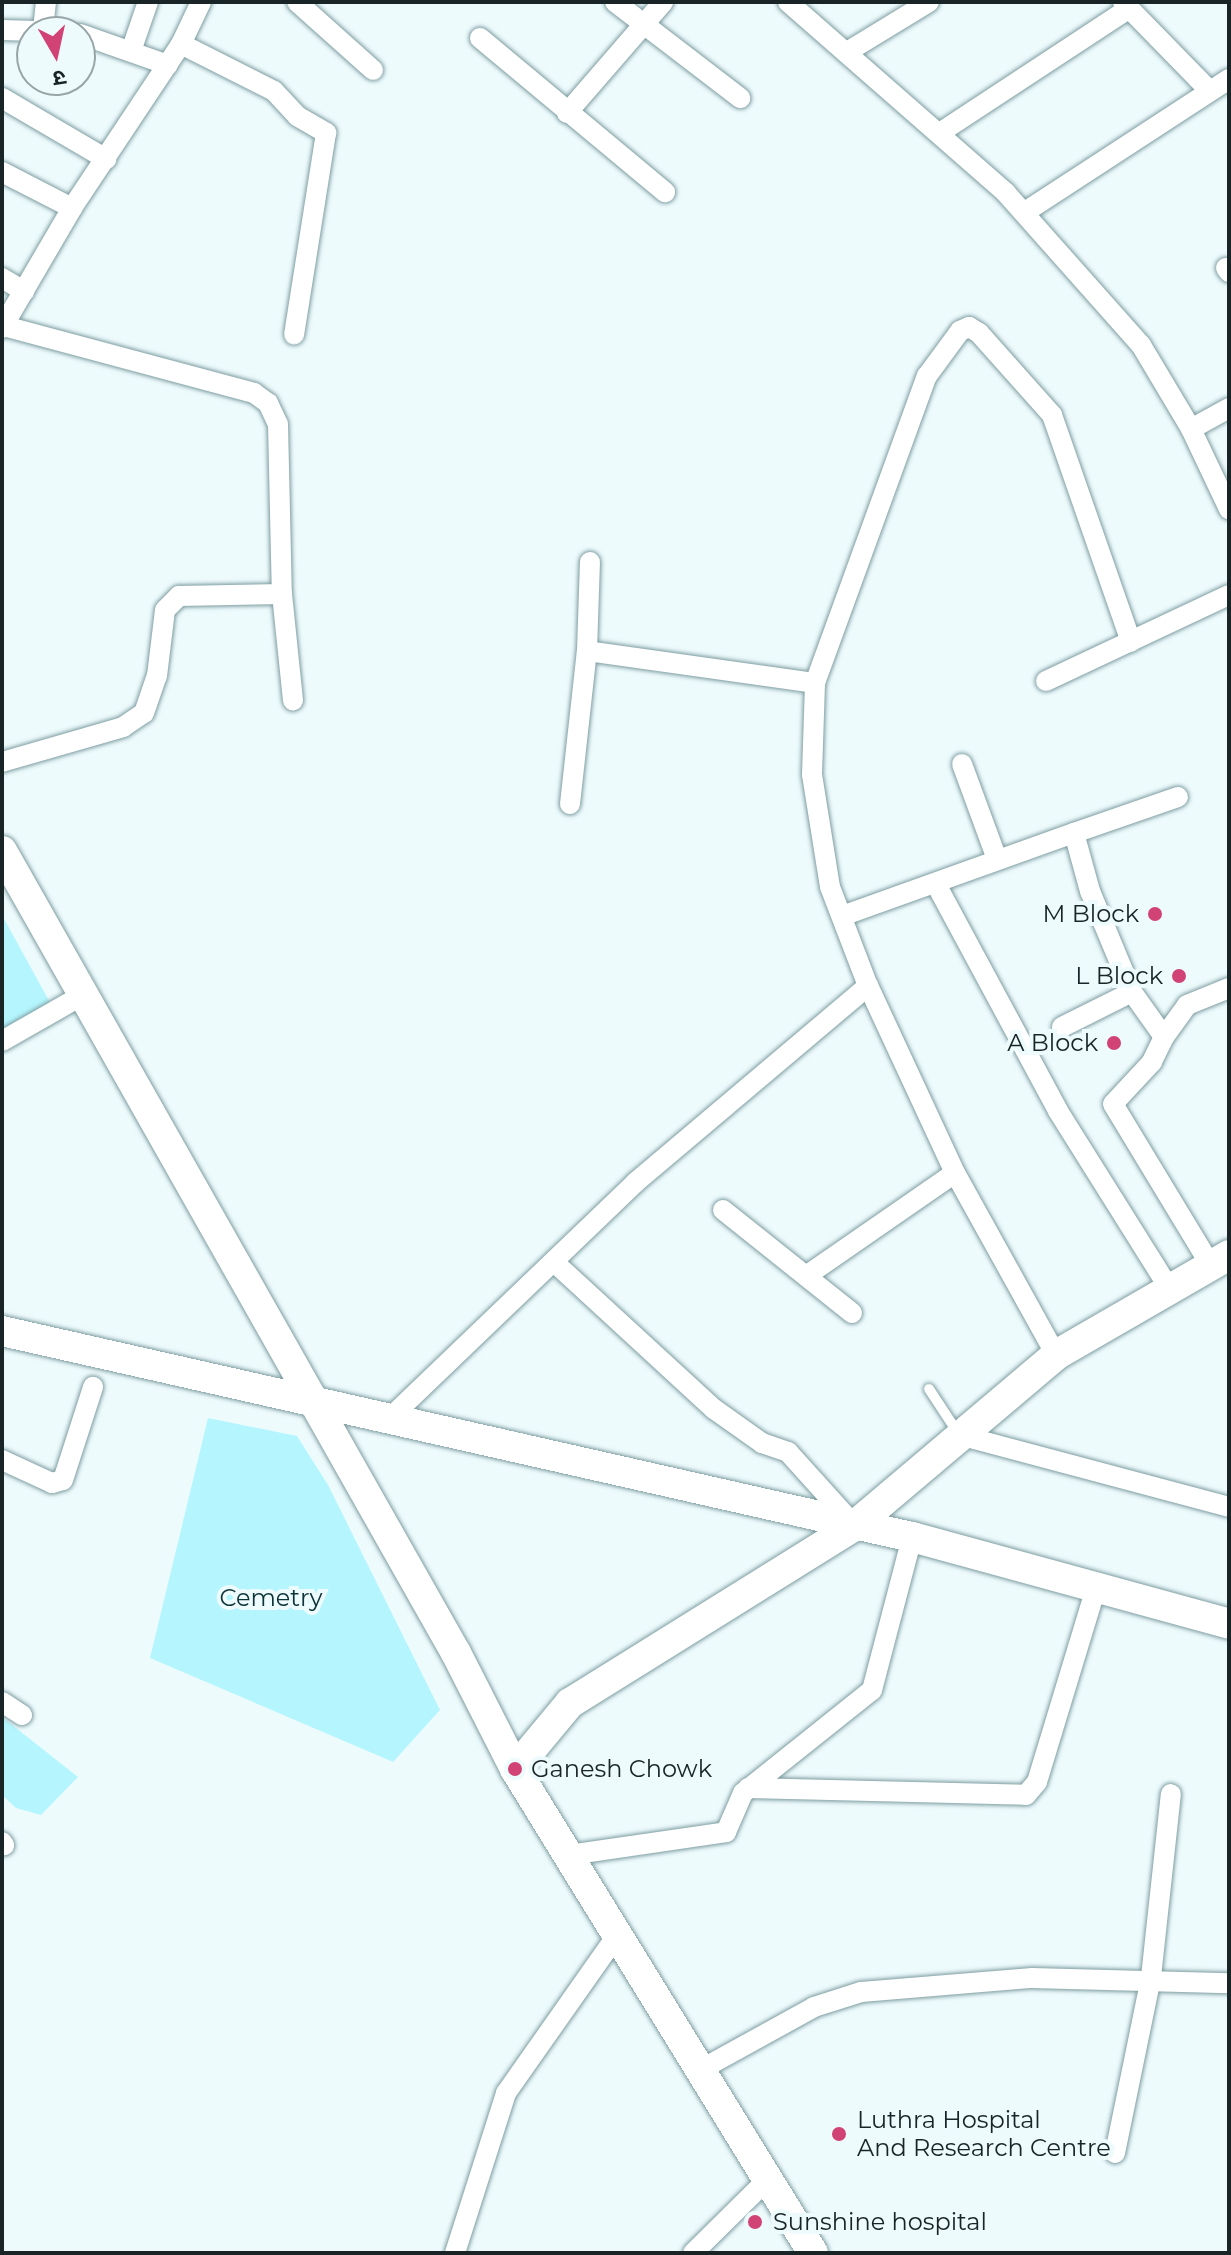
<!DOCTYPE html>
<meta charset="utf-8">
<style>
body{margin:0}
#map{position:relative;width:1231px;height:2255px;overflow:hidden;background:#eefbfd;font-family:Montserrat,"Noto Sans Devanagari",sans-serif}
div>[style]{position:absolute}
.green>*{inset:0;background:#b5f6fe}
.roads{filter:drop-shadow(0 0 2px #7e9da1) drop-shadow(0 0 2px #7e9da1)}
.lane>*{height:10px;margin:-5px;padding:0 5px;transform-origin:5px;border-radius:5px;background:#fff}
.street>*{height:20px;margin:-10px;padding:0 10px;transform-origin:10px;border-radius:10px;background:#fff}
.secondary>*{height:30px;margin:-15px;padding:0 15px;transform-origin:15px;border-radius:15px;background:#fff}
.dots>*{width:22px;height:22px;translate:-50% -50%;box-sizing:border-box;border:4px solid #eefbfd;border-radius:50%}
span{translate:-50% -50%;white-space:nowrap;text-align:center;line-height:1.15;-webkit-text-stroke:8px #eefbfd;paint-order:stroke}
.poi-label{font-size:24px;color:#182426}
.right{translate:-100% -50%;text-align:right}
.left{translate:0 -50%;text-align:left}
.park-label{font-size:24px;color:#0c3337}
.frame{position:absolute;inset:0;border:4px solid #182426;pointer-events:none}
.north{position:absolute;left:16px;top:16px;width:80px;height:80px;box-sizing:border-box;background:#eefbfd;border:2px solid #98a5a7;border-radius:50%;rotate:171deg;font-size:22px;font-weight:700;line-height:32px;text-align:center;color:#182426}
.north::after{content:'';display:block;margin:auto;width:28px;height:36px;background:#d04374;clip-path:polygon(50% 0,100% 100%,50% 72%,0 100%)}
</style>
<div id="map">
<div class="green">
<div style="clip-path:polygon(2px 915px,53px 1008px,2px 1035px)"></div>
<div style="clip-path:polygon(208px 1418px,297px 1436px,328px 1485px,440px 1710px,393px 1762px,150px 1658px)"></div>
<div style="clip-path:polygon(2px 1717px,78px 1777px,41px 1815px,16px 1808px,2px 1795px)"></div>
</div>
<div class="roads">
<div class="lane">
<div style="left:929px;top:1389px;width:53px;rotate:56.6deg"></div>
</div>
<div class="street">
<div style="left:297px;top:2px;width:102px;rotate:41.8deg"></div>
<div style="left:615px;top:2px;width:158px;rotate:37.5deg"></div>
<div style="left:788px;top:2px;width:290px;rotate:41.2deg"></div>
<div style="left:1006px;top:193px;width:203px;rotate:48.4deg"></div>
<div style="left:1141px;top:345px;width:98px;rotate:59.2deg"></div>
<div style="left:1191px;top:429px;width:89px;rotate:64.6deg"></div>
<div style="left:1123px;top:2px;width:124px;rotate:45.7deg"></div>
<div style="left:2px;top:30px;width:67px;rotate:1.7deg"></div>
<div style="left:43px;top:30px;width:28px;rotate:-84deg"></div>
<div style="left:80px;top:34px;width:93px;rotate:19.4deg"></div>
<div style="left:480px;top:38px;width:241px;rotate:39.8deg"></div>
<div style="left:181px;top:44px;width:104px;rotate:26.8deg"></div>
<div style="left:274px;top:91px;width:34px;rotate:47deg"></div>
<div style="left:297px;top:116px;width:34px;rotate:30deg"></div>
<div style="left:326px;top:133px;width:204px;rotate:99deg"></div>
<div style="left:131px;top:51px;width:52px;rotate:-70.9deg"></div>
<div style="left:847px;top:52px;width:96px;rotate:-31.4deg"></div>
<div style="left:2px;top:98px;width:121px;rotate:30.4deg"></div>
<div style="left:567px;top:113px;width:147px;rotate:-49.1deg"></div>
<div style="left:941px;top:132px;width:226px;rotate:-33.3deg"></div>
<div style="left:2px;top:172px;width:79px;rotate:27.2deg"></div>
<div style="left:1025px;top:212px;width:244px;rotate:-33.1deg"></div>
<div style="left:1226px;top:268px;width:5px;rotate:53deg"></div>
<div style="left:2px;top:278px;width:26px;rotate:31deg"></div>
<div style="left:4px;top:326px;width:259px;rotate:15deg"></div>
<div style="left:254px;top:393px;width:17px;rotate:36deg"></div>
<div style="left:268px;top:403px;width:23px;rotate:65deg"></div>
<div style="left:278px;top:424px;width:170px;rotate:88.7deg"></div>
<div style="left:282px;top:594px;width:107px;rotate:84.1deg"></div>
<div style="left:2px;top:328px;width:139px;rotate:-59.7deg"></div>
<div style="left:72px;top:208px;width:197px;rotate:-56.4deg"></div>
<div style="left:181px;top:44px;width:47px;rotate:-64.5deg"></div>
<div style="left:1191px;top:429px;width:43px;rotate:-28.9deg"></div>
<div style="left:587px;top:651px;width:230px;rotate:8deg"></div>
<div style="left:1046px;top:681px;width:202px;rotate:-25.2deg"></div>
<div style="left:2px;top:762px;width:126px;rotate:-16.1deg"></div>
<div style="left:123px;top:727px;width:25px;rotate:-34deg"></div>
<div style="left:144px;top:713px;width:39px;rotate:-71deg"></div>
<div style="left:157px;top:676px;width:66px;rotate:-83.1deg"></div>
<div style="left:165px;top:610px;width:20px;rotate:-45deg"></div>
<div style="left:179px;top:596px;width:103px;rotate:-1.1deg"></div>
<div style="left:962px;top:764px;width:101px;rotate:69.8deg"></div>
<div style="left:570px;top:804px;width:154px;rotate:-83.7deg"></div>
<div style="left:587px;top:651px;width:89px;rotate:-88.1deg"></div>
<div style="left:937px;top:886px;width:255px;rotate:61.7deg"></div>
<div style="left:1058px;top:1111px;width:209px;rotate:57.9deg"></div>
<div style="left:842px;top:916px;width:246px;rotate:-19.7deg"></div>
<div style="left:1132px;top:992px;width:109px;rotate:-112.6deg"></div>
<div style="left:1090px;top:891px;width:60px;rotate:-105.4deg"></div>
<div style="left:1074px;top:833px;width:110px;rotate:-19.1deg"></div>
<div style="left:1062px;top:1027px;width:78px;rotate:-26.6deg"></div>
<div style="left:1132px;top:992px;width:55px;rotate:54.6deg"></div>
<div style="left:1164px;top:1037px;width:28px;rotate:116deg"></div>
<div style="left:1152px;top:1062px;width:57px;rotate:132.9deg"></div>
<div style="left:1113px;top:1104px;width:187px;rotate:58.8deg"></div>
<div style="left:1164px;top:1037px;width:39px;rotate:-54deg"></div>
<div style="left:1187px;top:1005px;width:45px;rotate:-22deg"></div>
<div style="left:2px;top:1041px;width:91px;rotate:-29.7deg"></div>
<div style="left:723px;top:1210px;width:165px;rotate:38.6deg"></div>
<div style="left:554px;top:1262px;width:217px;rotate:42.6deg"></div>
<div style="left:714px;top:1409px;width:59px;rotate:35.3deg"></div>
<div style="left:762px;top:1443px;width:28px;rotate:19deg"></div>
<div style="left:788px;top:1452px;width:97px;rotate:47.9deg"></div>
<div style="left:806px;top:1276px;width:181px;rotate:-34.7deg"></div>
<div style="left:1056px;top:1355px;width:208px;rotate:-119deg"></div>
<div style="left:955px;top:1173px;width:206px;rotate:-114.9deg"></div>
<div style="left:868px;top:986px;width:106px;rotate:-111deg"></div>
<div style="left:830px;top:887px;width:114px;rotate:-99.1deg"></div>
<div style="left:812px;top:774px;width:91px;rotate:-88.1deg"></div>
<div style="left:815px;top:683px;width:327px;rotate:-70deg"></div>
<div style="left:927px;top:376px;width:56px;rotate:-53.7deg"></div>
<div style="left:960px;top:331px;width:10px;rotate:-24deg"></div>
<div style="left:969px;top:327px;width:12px;rotate:31deg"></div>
<div style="left:979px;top:333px;width:110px;rotate:48.3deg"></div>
<div style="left:1052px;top:415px;width:240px;rotate:70.8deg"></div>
<div style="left:391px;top:1417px;width:339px;rotate:-43.8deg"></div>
<div style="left:636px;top:1182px;width:304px;rotate:-40.2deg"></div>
<div style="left:959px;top:1435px;width:279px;rotate:14.9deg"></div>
<div style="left:2px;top:1460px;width:55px;rotate:24.7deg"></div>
<div style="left:52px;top:1483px;width:11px;rotate:-15deg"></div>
<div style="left:63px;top:1480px;width:98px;rotate:-72.1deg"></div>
<div style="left:2px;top:1702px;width:24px;rotate:33deg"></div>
<div style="left:748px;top:1788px;width:278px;rotate:1.4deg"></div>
<div style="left:1026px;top:1795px;width:17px;rotate:-50deg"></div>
<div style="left:1037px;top:1782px;width:203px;rotate:-73.1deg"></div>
<div style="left:2px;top:1842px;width:4px;rotate:56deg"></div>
<div style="left:569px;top:1855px;width:159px;rotate:-8.3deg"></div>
<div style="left:726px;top:1832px;width:43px;rotate:-66.4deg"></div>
<div style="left:743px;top:1793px;width:165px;rotate:-38.6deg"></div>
<div style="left:872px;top:1690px;width:158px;rotate:-75.3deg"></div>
<div style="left:700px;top:2070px;width:130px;rotate:-28.9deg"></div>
<div style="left:814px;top:2007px;width:49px;rotate:-17.7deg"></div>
<div style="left:861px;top:1992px;width:172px;rotate:-4.7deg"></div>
<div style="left:1032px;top:1978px;width:197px;rotate:1.5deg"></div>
<div style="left:1115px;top:2153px;width:180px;rotate:-78.4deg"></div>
<div style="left:1151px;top:1977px;width:184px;rotate:-83.8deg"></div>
<div style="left:455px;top:2253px;width:168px;rotate:-72.3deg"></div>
<div style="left:506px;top:2093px;width:193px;rotate:-54.9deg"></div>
<div style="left:693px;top:2253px;width:104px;rotate:-44.6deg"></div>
</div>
<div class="secondary">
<div style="left:2px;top:851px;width:922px;rotate:60.49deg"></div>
<div style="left:456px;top:1653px;width:130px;rotate:63deg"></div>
<div style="left:515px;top:1769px;width:568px;rotate:58.38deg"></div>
<div style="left:2px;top:1331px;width:933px;rotate:12.76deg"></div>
<div style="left:912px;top:1537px;width:329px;rotate:15.3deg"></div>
<div style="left:515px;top:1769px;width:86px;rotate:-50.2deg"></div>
<div style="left:570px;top:1703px;width:335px;rotate:-31.9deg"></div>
<div style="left:854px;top:1526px;width:265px;rotate:-40.2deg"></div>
<div style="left:1056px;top:1355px;width:200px;rotate:-30deg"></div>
</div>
</div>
<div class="dots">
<div style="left:1155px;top:914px;background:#d04374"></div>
<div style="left:1179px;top:976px;background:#d04374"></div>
<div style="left:1114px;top:1043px;background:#d04374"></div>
<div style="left:515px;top:1769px;background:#d04374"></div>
<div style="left:839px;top:2134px;background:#d04374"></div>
<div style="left:755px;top:2222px;background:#d04374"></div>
</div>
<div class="poi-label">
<span class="right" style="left:1139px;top:914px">M Block</span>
<span class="right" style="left:1163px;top:976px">L Block</span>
<span class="right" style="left:1098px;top:1043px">A Block</span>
<span class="left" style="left:531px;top:1769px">Ganesh Chowk</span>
<span class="left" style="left:857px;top:2134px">Luthra Hospital<br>And Research Centre</span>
<span class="left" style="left:773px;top:2222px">Sunshine hospital</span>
</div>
<div class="park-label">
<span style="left:271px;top:1598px">Cemetry</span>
</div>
<div class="frame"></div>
<div class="north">उ</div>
</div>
